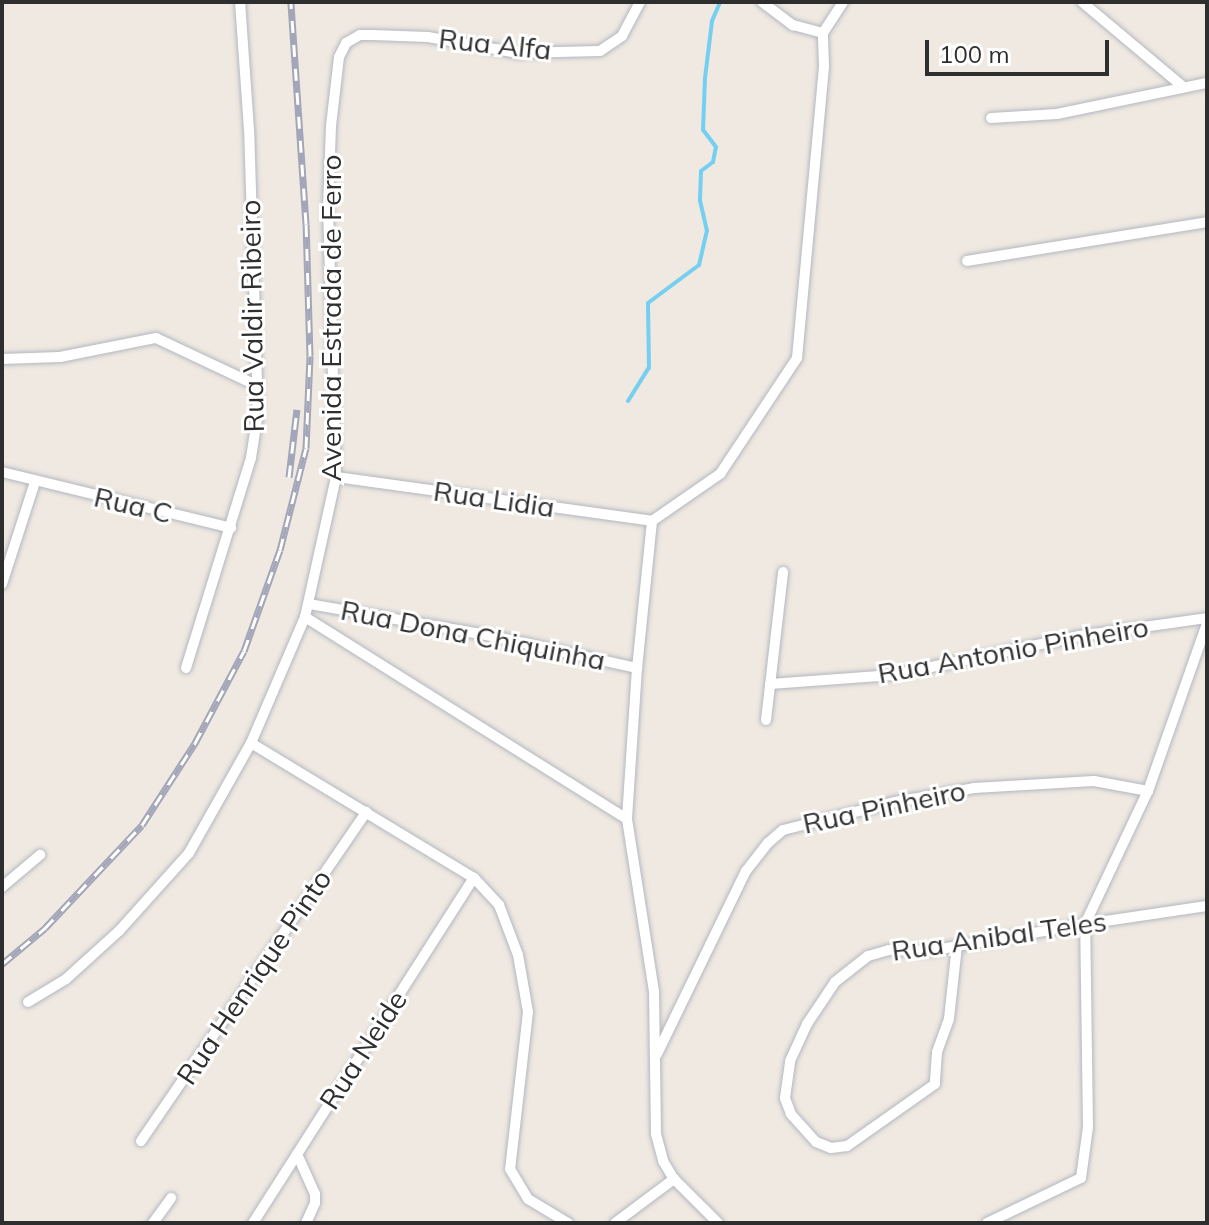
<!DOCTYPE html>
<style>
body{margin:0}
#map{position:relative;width:1209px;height:1225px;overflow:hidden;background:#efe9e1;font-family:Mulish,sans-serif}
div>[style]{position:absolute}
.stream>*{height:4px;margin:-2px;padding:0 2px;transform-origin:2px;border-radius:2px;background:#75cff0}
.roads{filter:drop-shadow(0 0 2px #b4b7c1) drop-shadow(0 0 2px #b4b7c1)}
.street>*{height:10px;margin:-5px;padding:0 5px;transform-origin:5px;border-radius:5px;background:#fff}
.rail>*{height:7px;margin-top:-3.5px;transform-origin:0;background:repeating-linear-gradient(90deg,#fff 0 12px,#a3a6b8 0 24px);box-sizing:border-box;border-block:2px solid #a3a6b8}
span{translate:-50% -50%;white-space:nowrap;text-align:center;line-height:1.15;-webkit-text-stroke:6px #fff;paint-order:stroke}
.street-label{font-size:28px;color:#2e2e2e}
.frame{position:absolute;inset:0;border:4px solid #2e2e2e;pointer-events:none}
.scale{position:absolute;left:925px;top:40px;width:184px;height:36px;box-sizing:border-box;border:4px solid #2e2e2e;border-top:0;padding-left:10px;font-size:24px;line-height:28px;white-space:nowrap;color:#2e2e2e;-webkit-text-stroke:6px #fff;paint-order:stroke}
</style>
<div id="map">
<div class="stream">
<div style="left:628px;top:401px;width:39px;rotate:-58deg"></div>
<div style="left:649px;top:368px;width:65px;rotate:-90.9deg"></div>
<div style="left:648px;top:303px;width:64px;rotate:-36.7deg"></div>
<div style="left:699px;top:265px;width:35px;rotate:-77deg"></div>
<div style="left:707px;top:231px;width:32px;rotate:-103deg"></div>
<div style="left:700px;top:200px;width:29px;rotate:-88deg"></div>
<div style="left:701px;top:171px;width:15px;rotate:-37deg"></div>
<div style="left:713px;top:162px;width:15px;rotate:-79deg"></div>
<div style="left:716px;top:147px;width:21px;rotate:-127deg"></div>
<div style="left:703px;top:130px;width:52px;rotate:-87.8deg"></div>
<div style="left:705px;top:78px;width:57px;rotate:-83deg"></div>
<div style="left:712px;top:21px;width:21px;rotate:-67deg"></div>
</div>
<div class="roads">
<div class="street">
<div style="left:762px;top:2px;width:39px;rotate:37deg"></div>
<div style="left:793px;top:25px;width:31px;rotate:15deg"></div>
<div style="left:1082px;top:2px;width:131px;rotate:40deg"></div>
<div style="left:991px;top:118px;width:66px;rotate:-3.5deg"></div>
<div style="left:1057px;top:114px;width:153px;rotate:-11.7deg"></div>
<div style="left:967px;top:261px;width:243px;rotate:-9.2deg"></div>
<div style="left:2px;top:359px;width:58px;rotate:-2deg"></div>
<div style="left:60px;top:357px;width:98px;rotate:-11.2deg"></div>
<div style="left:156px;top:338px;width:113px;rotate:25.2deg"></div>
<div style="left:2px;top:472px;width:236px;rotate:13.7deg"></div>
<div style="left:336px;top:477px;width:319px;rotate:7.9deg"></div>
<div style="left:652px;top:521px;width:148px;rotate:95.8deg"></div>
<div style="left:637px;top:668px;width:151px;rotate:93.8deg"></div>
<div style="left:627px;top:819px;width:174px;rotate:81.1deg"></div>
<div style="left:654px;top:991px;width:143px;rotate:89.2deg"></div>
<div style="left:656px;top:1134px;width:28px;rotate:75deg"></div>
<div style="left:663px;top:1161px;width:21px;rotate:59deg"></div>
<div style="left:674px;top:1179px;width:62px;rotate:45deg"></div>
<div style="left:652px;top:521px;width:83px;rotate:-34.7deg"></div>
<div style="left:720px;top:474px;width:139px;rotate:-56.4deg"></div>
<div style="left:797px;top:358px;width:293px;rotate:-84.7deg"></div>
<div style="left:824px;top:66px;width:33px;rotate:-92deg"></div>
<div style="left:823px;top:33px;width:37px;rotate:-57deg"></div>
<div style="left:2px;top:584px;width:107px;rotate:-72.1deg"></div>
<div style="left:309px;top:604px;width:181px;rotate:9.9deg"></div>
<div style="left:487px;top:635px;width:154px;rotate:12.4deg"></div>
<div style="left:305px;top:617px;width:380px;rotate:32.1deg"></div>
<div style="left:186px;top:668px;width:220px;rotate:-72.8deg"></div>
<div style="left:251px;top:458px;width:46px;rotate:-81.2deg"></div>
<div style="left:258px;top:413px;width:283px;rotate:-91.8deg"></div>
<div style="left:249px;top:130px;width:128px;rotate:-94deg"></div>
<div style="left:770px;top:684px;width:123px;rotate:-4.2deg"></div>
<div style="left:893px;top:675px;width:190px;rotate:-11.8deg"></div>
<div style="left:1079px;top:636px;width:129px;rotate:-8deg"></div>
<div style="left:766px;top:720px;width:149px;rotate:-83.4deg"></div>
<div style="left:251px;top:743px;width:261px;rotate:31.2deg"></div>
<div style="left:474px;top:878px;width:37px;rotate:47deg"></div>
<div style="left:499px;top:905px;width:53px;rotate:69.2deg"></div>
<div style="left:518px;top:955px;width:58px;rotate:80deg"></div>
<div style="left:528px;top:1012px;width:158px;rotate:96.5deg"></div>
<div style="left:510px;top:1169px;width:35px;rotate:59deg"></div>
<div style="left:528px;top:1199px;width:47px;rotate:31deg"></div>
<div style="left:2px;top:887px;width:50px;rotate:-40.1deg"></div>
<div style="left:957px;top:946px;width:73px;rotate:96.3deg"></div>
<div style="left:949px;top:1019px;width:35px;rotate:110deg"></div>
<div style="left:937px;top:1052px;width:32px;rotate:94deg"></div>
<div style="left:935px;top:1084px;width:108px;rotate:144.8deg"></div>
<div style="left:847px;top:1146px;width:16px;rotate:173deg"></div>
<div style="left:831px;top:1148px;width:16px;rotate:-158deg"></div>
<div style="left:816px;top:1142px;width:38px;rotate:-132deg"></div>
<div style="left:791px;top:1114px;width:17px;rotate:-111deg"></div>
<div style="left:785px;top:1098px;width:37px;rotate:-82deg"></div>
<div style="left:790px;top:1061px;width:41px;rotate:-65.3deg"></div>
<div style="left:807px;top:1024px;width:50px;rotate:-56.3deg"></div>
<div style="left:835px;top:982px;width:42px;rotate:-38.2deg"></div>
<div style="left:868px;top:956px;width:22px;rotate:-16deg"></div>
<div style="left:889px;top:950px;width:42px;rotate:1.4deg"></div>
<div style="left:931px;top:951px;width:26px;rotate:-11deg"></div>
<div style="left:957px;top:946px;width:137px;rotate:-9.7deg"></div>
<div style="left:1092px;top:923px;width:116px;rotate:-8.4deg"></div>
<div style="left:28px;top:1002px;width:44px;rotate:-31.2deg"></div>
<div style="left:66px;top:979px;width:72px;rotate:-42.2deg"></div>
<div style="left:119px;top:931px;width:105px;rotate:-48.1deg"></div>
<div style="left:189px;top:853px;width:126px;rotate:-60.6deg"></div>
<div style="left:251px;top:743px;width:137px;rotate:-66.8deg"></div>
<div style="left:305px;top:617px;width:143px;rotate:-77.5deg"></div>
<div style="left:336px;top:477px;width:269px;rotate:-91.7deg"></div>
<div style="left:328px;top:208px;width:82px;rotate:-87.9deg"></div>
<div style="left:331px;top:126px;width:69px;rotate:-83.4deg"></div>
<div style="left:339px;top:57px;width:16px;rotate:-63deg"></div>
<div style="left:346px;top:43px;width:16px;rotate:-30deg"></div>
<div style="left:360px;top:35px;width:13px"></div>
<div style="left:373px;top:35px;width:55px;rotate:2.1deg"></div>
<div style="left:428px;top:37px;width:90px;rotate:10.2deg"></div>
<div style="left:517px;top:53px;width:83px;rotate:-1.4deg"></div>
<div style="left:600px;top:51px;width:27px;rotate:-34deg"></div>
<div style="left:622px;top:36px;width:38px;rotate:-62deg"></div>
<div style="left:657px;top:1054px;width:203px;rotate:-64.1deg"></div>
<div style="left:746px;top:871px;width:36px;rotate:-52deg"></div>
<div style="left:768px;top:843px;width:20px;rotate:-41deg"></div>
<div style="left:783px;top:830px;width:115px;rotate:-14deg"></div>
<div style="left:895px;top:802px;width:80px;rotate:-10deg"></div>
<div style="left:974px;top:788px;width:120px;rotate:-3.3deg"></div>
<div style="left:1094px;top:781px;width:55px;rotate:10.5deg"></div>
<div style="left:141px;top:1141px;width:399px;rotate:-55.6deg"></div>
<div style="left:297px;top:1154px;width:44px;rotate:65.8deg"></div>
<div style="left:315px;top:1194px;width:9px;rotate:90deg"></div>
<div style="left:315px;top:1203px;width:22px;rotate:114deg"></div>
<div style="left:153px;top:1223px;width:31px;rotate:-54deg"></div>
<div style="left:253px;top:1223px;width:410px;rotate:-57.4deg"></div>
<div style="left:615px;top:1223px;width:74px;rotate:-36.7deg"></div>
<div style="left:987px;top:1223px;width:104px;rotate:-25.6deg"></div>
<div style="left:1081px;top:1178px;width:51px;rotate:-82.2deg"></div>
<div style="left:1088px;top:1127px;width:203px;rotate:-90.8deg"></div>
<div style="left:1085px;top:924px;width:147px;rotate:-64.7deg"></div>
<div style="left:1148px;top:791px;width:178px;rotate:-70.6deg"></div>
</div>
</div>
<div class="rail">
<div style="left:289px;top:477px;width:68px;rotate:-83.3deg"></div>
<div style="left:2px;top:964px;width:56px;rotate:-39.9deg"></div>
<div style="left:45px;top:928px;width:141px;rotate:-46.7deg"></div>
<div style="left:142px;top:825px;width:98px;rotate:-57.1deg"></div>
<div style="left:195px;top:743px;width:104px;rotate:-62deg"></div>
<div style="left:244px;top:651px;width:107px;rotate:-70.4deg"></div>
<div style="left:280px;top:550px;width:105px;rotate:-75.7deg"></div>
<div style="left:306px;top:448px;width:92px;rotate:-87.5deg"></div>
<div style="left:310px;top:356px;width:132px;rotate:-91.7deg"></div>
<div style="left:306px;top:224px;width:223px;rotate:-93.9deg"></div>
</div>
<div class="street-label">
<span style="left:495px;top:44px;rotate:6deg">Rua Alfa</span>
<span style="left:252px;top:316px;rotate:-91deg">Rua Valdir Ribeiro</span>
<span style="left:331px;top:318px;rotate:-90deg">Avenida Estrada de Ferro</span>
<span style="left:494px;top:499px;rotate:8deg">Rua Lidia</span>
<span style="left:133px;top:505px;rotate:13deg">Rua C</span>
<span style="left:473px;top:635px;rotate:11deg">Rua Dona Chiquinha</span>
<span style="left:1013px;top:650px;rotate:-10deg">Rua Antonio Pinheiro</span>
<span style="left:884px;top:807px;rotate:-12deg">Rua Pinheiro</span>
<span style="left:999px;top:936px;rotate:-8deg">Rua Anibal Teles</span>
<span style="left:254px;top:977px;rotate:-56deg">Rua Henrique Pinto</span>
<span style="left:363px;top:1050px;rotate:-57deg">Rua Neide</span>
</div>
<div class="frame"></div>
<div class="scale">100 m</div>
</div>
